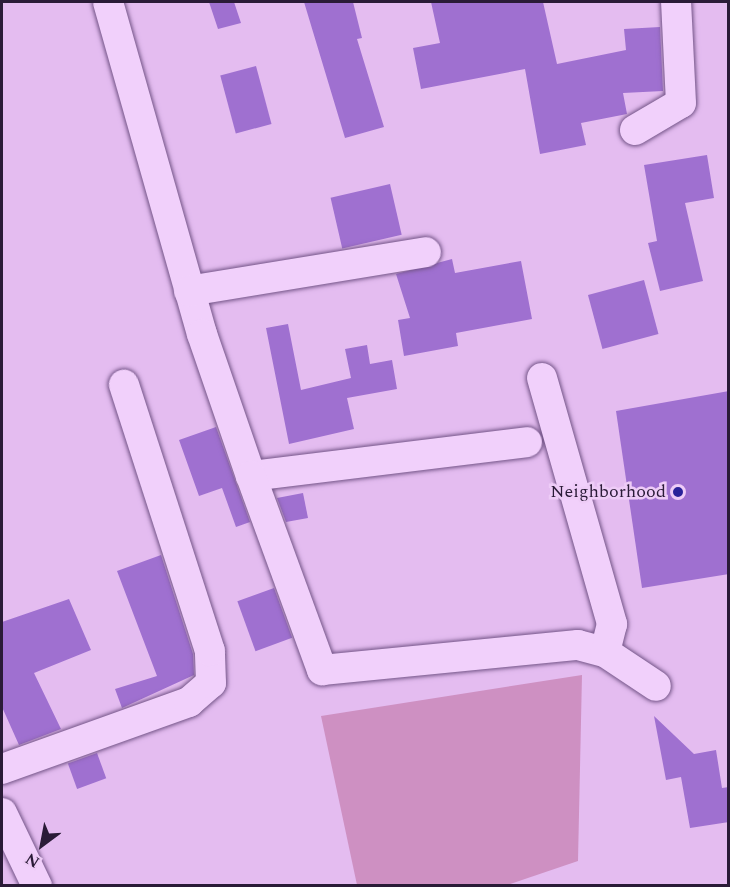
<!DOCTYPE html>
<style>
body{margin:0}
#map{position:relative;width:730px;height:887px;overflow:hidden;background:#e4bcf0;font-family:Spectral,serif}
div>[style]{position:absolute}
.green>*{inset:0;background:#ce90c2}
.building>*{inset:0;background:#9f70d0;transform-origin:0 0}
.roads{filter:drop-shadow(0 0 2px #745588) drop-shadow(0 0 2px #745588)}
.minor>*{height:30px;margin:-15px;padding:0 15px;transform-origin:15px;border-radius:15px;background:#f1d0fb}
.dots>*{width:16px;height:16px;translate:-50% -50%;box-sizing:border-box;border:3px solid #eeccf7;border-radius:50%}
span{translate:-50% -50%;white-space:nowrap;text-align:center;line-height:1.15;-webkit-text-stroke:5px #eeccf7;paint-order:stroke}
.poi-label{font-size:18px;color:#2a1b37}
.right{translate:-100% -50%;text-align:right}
.frame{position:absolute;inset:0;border:3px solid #2a1b37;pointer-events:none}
.north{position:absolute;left:12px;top:815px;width:60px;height:60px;-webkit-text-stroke:4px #eeccf7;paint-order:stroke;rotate:212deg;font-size:16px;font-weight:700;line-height:24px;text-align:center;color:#2a1b37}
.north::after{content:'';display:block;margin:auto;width:21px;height:27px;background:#2a1b37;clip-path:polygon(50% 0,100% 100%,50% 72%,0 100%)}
</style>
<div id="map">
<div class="green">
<div style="clip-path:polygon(582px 675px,578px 861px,507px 885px,357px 885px,321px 716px)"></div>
</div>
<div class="building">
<div style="clip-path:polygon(209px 2px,234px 2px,241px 23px,218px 29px)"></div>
<div style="clip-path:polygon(304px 2px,353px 2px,362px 38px,357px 39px,384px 127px,345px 138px)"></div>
<div style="clip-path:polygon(431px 2px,543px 2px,557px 64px,626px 50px,624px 29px,660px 27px,663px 91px,623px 93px,627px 114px,581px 123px,586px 145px,540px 154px,525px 69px,421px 89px,413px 48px,440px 43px)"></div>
<div style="left:256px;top:66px;width:60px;height:37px;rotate:75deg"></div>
<div style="clip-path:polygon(707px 155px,714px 198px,685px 203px,703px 281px,660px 291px,648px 243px,657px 241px,644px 165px)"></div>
<div style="left:390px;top:184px;width:52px;height:61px;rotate:77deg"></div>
<div style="clip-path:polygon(452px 259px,455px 273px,521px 261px,532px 319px,456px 333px,458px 346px,404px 356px,398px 320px,410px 318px,396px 274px)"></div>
<div style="left:644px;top:280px;width:56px;height:58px;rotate:75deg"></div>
<div style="clip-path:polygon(288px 324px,301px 390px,351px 378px,345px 349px,367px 345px,370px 364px,392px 360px,397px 389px,347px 398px,354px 429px,289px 444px,266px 328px)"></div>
<div style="clip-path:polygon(729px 391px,729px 574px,642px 588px,616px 411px)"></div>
<div style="clip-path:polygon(216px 427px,250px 522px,236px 527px,222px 488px,199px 496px,179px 440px)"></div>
<div style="clip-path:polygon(303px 493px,308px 518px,286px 522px,277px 498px)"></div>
<div style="clip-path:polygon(161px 555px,193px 654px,194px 675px,122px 708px,115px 689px,157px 676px,117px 571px)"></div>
<div style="left:274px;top:588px;width:53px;height:39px;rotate:70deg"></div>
<div style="clip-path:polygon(69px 599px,91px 650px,34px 673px,61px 729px,19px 745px,2px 707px,2px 622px)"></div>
<div style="clip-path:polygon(654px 716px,694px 754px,716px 750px,722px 788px,729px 787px,729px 822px,690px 828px,681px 777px,666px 780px)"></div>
<div style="left:97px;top:753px;width:27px;height:31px;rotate:70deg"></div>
</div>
<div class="roads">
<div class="minor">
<div style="left:108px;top:2px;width:345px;rotate:74.2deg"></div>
<div style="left:202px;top:334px;width:150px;rotate:71deg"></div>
<div style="left:251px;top:476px;width:278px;rotate:-7deg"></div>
<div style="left:635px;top:130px;width:53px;rotate:-30.4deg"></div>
<div style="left:681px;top:103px;width:101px;rotate:-92.8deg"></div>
<div style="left:189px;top:291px;width:240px;rotate:-9.3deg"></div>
<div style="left:542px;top:378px;width:256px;rotate:74.1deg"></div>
<div style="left:612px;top:624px;width:29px;rotate:104deg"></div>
<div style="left:251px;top:476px;width:207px;rotate:69.9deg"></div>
<div style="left:322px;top:670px;width:257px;rotate:-5.6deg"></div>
<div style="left:578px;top:645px;width:28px;rotate:15deg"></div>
<div style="left:605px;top:652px;width:61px;rotate:33.7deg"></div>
<div style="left:2px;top:769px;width:199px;rotate:-19.7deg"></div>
<div style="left:189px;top:702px;width:29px;rotate:-41deg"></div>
<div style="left:211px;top:683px;width:32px;rotate:-92deg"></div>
<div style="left:210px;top:651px;width:280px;rotate:-107.9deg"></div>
<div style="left:2px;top:813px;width:81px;rotate:64.4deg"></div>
</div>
</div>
<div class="dots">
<div style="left:678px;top:492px;background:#2a229a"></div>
</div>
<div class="poi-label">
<span class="right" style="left:666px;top:492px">Neighborhood</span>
</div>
<div class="frame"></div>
<div class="north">N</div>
</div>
